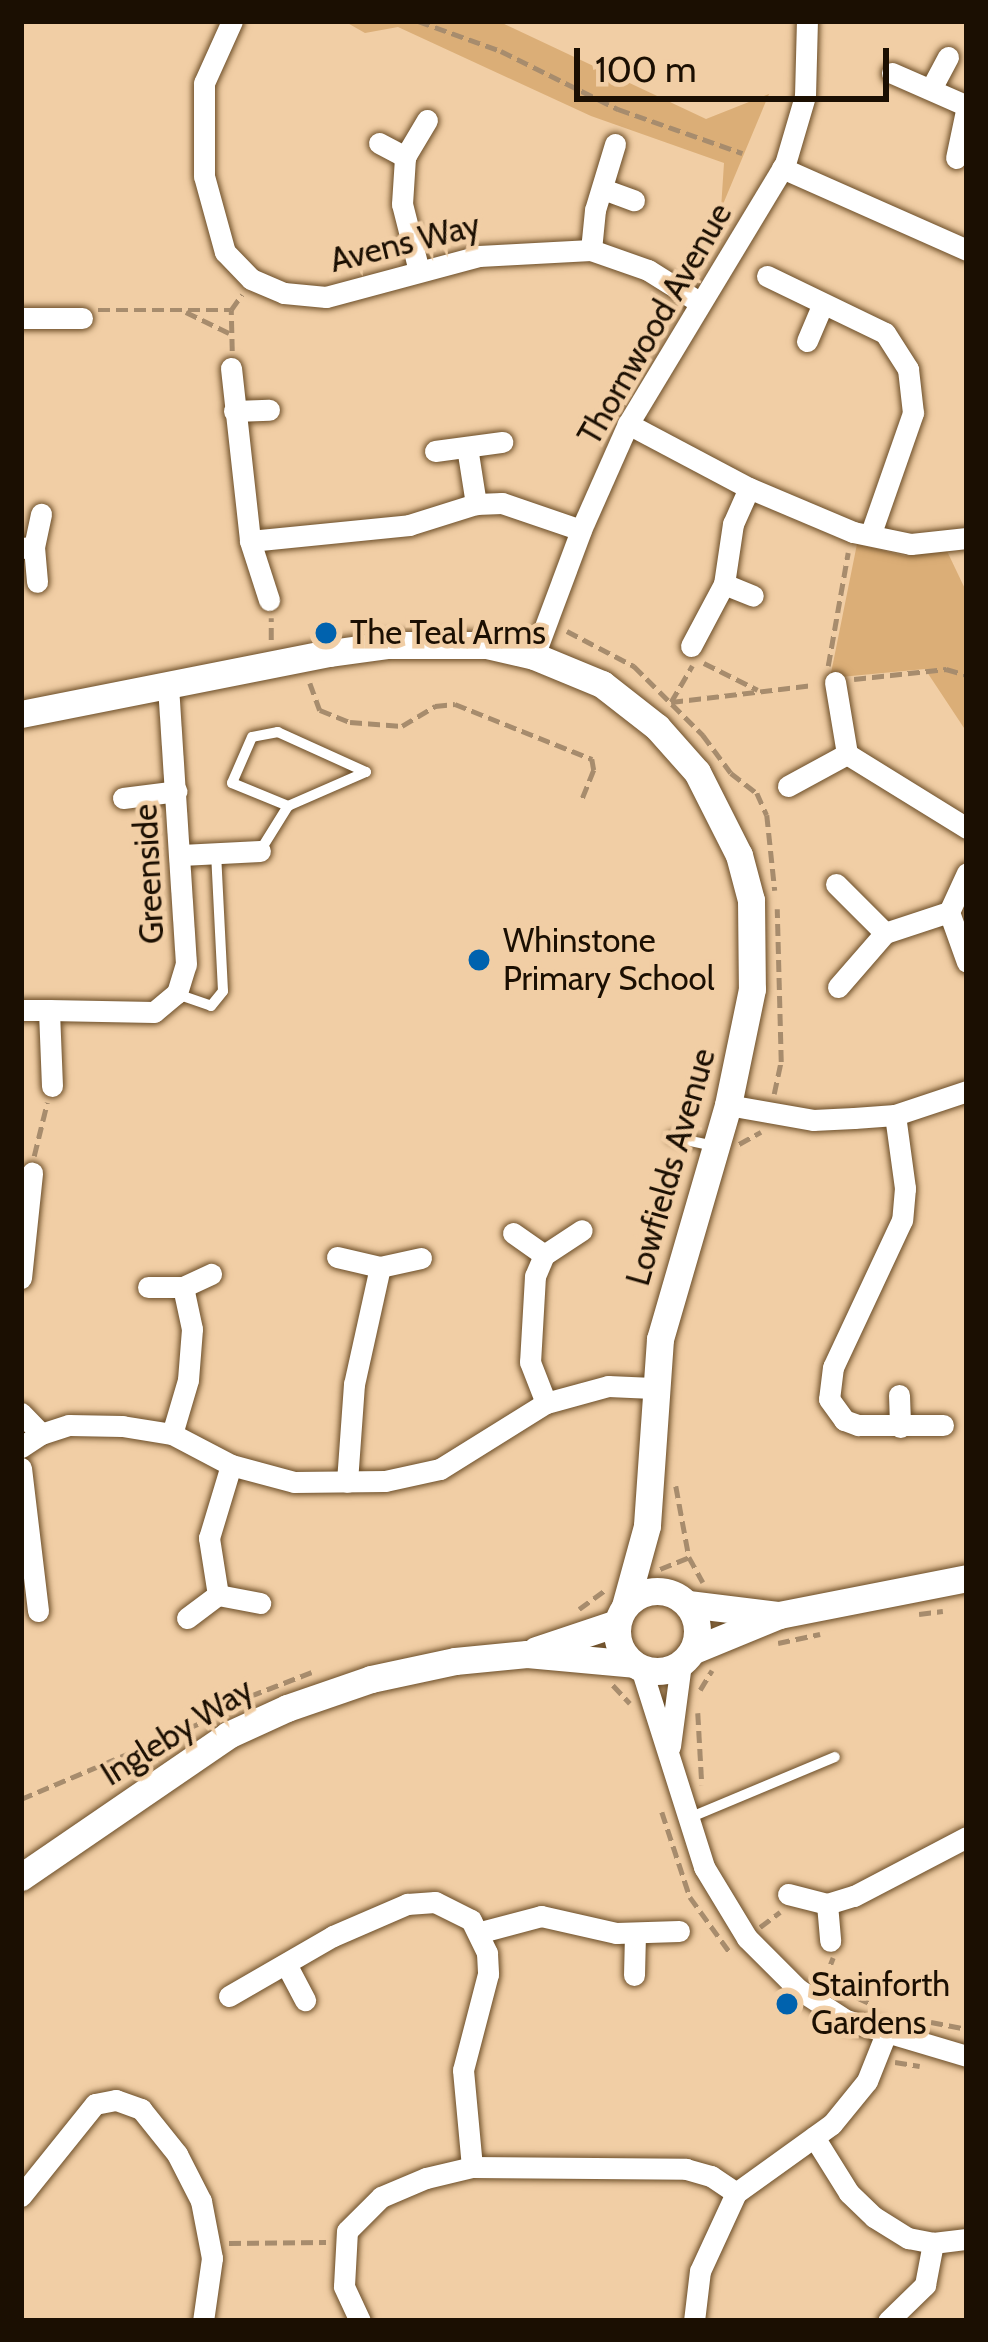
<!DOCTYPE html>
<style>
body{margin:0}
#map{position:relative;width:988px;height:2342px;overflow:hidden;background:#f1cea5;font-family:Cabin,sans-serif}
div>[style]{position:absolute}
.green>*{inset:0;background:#dbae77}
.path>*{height:4.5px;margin-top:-2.25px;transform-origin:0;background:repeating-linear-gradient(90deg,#a78c6d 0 12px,transparent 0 18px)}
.roads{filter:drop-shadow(0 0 3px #6a4c26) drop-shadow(0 0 3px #6a4c26)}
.service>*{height:10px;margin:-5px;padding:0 5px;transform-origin:5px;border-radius:5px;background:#fff}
.minor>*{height:21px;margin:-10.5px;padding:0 10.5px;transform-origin:10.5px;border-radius:10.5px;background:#fff}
.tertiary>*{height:27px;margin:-13.5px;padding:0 13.5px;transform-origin:13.5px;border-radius:13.5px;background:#fff}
.tertiary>.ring{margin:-13.5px;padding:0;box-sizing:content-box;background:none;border:27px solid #fff;border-radius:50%}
.dots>*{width:33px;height:33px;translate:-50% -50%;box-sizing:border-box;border:6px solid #f1cea5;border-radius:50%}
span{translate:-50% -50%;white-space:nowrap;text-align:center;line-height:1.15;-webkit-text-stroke:9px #f1cea5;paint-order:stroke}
.street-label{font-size:33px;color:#1b0f02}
.poi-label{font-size:33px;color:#1b0f02}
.left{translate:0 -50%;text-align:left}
.frame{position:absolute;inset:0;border:24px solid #1b0f02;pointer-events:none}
.scale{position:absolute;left:574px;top:48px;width:315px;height:54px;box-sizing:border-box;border:6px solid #1b0f02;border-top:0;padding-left:15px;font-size:36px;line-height:42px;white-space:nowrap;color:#1b0f02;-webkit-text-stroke:9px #f1cea5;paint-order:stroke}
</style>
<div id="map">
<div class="green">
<div style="clip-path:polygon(344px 21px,498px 21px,706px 119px,769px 94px,721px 209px,724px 163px,591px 116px,398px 27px,365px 33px)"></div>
<div style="clip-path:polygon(857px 544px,905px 556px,946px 549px,967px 593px,966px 731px,925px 669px,830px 678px)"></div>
</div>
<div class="path">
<div style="left:418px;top:21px;width:88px;rotate:19.9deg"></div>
<div style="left:501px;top:51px;width:131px;rotate:26.4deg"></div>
<div style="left:618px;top:109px;width:132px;rotate:19.5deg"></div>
<div style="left:98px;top:310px;width:133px"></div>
<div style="left:186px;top:312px;width:48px;rotate:26deg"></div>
<div style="left:232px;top:351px;width:41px;rotate:-91.4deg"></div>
<div style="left:231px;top:310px;width:19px;rotate:-55deg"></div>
<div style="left:567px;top:631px;width:76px;rotate:27.6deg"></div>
<div style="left:634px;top:666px;width:98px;rotate:45deg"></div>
<div style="left:703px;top:735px;width:47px;rotate:53.6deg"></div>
<div style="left:731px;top:773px;width:33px;rotate:38deg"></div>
<div style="left:757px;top:793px;width:24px;rotate:66deg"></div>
<div style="left:767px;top:815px;width:76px;rotate:84deg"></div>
<div style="left:271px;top:640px;width:22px;rotate:-90deg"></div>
<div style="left:704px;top:663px;width:60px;rotate:26.6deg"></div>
<div style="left:828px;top:666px;width:115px;rotate:-80deg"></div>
<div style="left:854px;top:679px;width:93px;rotate:-6.2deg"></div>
<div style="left:946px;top:669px;width:22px;rotate:16deg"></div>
<div style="left:310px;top:683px;width:29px;rotate:70deg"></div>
<div style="left:320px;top:710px;width:32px;rotate:22deg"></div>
<div style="left:350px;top:722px;width:52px;rotate:4.4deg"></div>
<div style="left:402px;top:726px;width:39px;rotate:-31deg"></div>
<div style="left:435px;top:706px;width:20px;rotate:-6deg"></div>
<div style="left:455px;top:704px;width:148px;rotate:21.9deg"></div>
<div style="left:592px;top:759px;width:11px;rotate:80deg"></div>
<div style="left:594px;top:770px;width:35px;rotate:112deg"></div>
<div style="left:671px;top:702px;width:143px;rotate:-6.8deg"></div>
<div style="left:671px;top:702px;width:42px;rotate:-59.7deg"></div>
<div style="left:774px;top:1094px;width:33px;rotate:-78deg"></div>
<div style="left:781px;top:1062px;width:153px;rotate:-91.5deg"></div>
<div style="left:739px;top:1144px;width:25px;rotate:-29deg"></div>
<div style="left:34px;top:1156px;width:55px;rotate:-76.2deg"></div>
<div style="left:676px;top:1486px;width:72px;rotate:79.6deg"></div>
<div style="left:660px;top:1569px;width:31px;rotate:-22deg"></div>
<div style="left:689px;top:1557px;width:29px;rotate:61deg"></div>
<div style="left:579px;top:1609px;width:31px;rotate:-36deg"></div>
<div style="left:919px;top:1614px;width:24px;rotate:-7deg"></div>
<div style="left:778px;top:1643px;width:43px;rotate:-12.1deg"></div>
<div style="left:613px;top:1685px;width:25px;rotate:47deg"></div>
<div style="left:700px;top:1690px;width:23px;rotate:-59deg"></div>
<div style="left:250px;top:1696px;width:66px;rotate:-21.2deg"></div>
<div style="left:698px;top:1713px;width:72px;rotate:86.8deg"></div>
<div style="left:21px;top:1799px;width:192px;rotate:-23deg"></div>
<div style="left:662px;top:1812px;width:89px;rotate:71.8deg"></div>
<div style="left:690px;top:1897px;width:67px;rotate:54.2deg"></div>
<div style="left:760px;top:1927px;width:25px;rotate:-37deg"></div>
<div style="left:824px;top:1981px;width:25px;rotate:-69deg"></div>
<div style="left:841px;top:1990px;width:31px;rotate:25deg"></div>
<div style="left:931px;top:2022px;width:37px;rotate:11deg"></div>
<div style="left:895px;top:2062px;width:25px;rotate:9deg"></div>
<div style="left:229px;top:2243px;width:97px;rotate:-0.6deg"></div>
</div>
<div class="roads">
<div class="service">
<div style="left:260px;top:851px;width:53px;rotate:-58.1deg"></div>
<div style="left:288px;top:806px;width:85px;rotate:-23.6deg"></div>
<div style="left:366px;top:772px;width:97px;rotate:-155.6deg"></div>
<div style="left:278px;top:732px;width:26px;rotate:169deg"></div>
<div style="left:252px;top:737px;width:50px;rotate:113.5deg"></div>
<div style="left:232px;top:783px;width:61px;rotate:22.3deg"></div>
<div style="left:177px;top:994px;width:36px;rotate:19deg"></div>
<div style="left:211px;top:1006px;width:19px;rotate:-51deg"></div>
<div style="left:223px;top:991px;width:138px;rotate:-92.9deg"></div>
<div style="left:672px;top:1137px;width:43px;rotate:12.1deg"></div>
<div style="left:689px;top:1818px;width:158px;rotate:-22.7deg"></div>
</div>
<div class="minor">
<div style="left:232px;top:21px;width:68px;rotate:114.3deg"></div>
<div style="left:204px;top:83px;width:93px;rotate:90deg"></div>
<div style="left:204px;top:176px;width:79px;rotate:74.6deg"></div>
<div style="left:225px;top:252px;width:37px;rotate:46deg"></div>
<div style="left:251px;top:279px;width:36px;rotate:23deg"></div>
<div style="left:284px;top:293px;width:42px;rotate:5.4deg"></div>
<div style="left:326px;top:297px;width:158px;rotate:-15deg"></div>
<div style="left:479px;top:256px;width:112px;rotate:-3.1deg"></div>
<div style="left:591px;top:250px;width:60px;rotate:19.3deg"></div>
<div style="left:648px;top:270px;width:60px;rotate:32.1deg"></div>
<div style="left:892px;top:73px;width:82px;rotate:23.7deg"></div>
<div style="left:967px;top:106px;width:53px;rotate:101.9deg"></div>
<div style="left:932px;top:87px;width:34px;rotate:-62deg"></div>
<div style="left:379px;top:143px;width:30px;rotate:28deg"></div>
<div style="left:782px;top:168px;width:202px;rotate:23.9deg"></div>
<div style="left:603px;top:189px;width:33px;rotate:20deg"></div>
<div style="left:591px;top:250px;width:40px;rotate:-84.3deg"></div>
<div style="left:595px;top:210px;width:69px;rotate:-73.1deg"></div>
<div style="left:419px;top:271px;width:69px;rotate:-104.2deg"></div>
<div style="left:402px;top:204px;width:47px;rotate:-86.3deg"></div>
<div style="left:405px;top:157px;width:43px;rotate:-59.3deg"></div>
<div style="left:767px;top:276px;width:131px;rotate:25.8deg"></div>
<div style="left:885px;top:333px;width:43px;rotate:57.4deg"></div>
<div style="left:908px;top:369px;width:44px;rotate:83.5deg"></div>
<div style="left:913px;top:413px;width:127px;rotate:109.3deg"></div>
<div style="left:21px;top:318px;width:61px"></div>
<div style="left:807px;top:341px;width:39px;rotate:-67deg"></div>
<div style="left:231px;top:368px;width:174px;rotate:83.7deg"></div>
<div style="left:250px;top:541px;width:160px;rotate:-5.7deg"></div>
<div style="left:409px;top:525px;width:70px;rotate:-17.4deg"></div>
<div style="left:476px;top:504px;width:26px;rotate:-2deg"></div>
<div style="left:502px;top:503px;width:83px;rotate:18.9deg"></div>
<div style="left:234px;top:411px;width:35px;rotate:-2deg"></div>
<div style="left:628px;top:424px;width:137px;rotate:27.9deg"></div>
<div style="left:749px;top:488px;width:113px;rotate:22.9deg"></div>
<div style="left:853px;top:532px;width:59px;rotate:11.7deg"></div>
<div style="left:911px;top:544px;width:56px;rotate:-6.1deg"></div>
<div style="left:467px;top:447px;width:58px;rotate:81deg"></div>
<div style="left:435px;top:451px;width:68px;rotate:-7.7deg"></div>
<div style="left:250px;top:541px;width:62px;rotate:72.1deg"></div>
<div style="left:34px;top:547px;width:34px;rotate:-78deg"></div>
<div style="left:21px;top:548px;width:13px;rotate:-4deg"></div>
<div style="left:34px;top:547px;width:35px;rotate:85deg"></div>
<div style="left:724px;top:584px;width:31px;rotate:22deg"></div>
<div style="left:691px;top:646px;width:70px;rotate:-62deg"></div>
<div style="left:724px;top:584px;width:61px;rotate:-81.5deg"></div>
<div style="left:733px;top:524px;width:39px;rotate:-66deg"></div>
<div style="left:534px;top:656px;width:134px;rotate:-69.5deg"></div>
<div style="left:581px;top:530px;width:116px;rotate:-66.1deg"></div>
<div style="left:628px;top:424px;width:304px;rotate:-58.9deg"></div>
<div style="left:785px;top:164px;width:71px;rotate:-73.6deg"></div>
<div style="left:805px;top:96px;width:75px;rotate:-88.5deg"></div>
<div style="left:835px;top:682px;width:73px;rotate:80.5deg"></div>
<div style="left:788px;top:786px;width:67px;rotate:-28.5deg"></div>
<div style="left:847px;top:754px;width:141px;rotate:31.7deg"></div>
<div style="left:123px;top:798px;width:54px;rotate:-7.4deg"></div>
<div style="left:181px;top:855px;width:79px;rotate:-2.9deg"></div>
<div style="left:967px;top:873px;width:43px;rotate:114.8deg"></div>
<div style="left:949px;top:912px;width:53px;rotate:70.2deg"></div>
<div style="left:836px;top:884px;width:69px;rotate:45deg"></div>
<div style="left:838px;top:987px;width:72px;rotate:-49deg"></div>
<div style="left:885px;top:933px;width:67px;rotate:-18.2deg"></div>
<div style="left:21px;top:1010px;width:28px"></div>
<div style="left:52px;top:1086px;width:76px;rotate:-92.3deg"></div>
<div style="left:49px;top:1010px;width:105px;rotate:1.1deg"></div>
<div style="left:154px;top:1012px;width:30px;rotate:-40deg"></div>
<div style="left:177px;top:993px;width:30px;rotate:-73deg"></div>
<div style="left:186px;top:964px;width:279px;rotate:-93.7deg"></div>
<div style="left:728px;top:1105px;width:86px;rotate:10deg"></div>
<div style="left:813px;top:1120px;width:41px;rotate:-2.8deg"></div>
<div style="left:854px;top:1118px;width:41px;rotate:-4.2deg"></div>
<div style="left:895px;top:1115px;width:76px;rotate:-18.4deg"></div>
<div style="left:895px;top:1115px;width:74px;rotate:82.2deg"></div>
<div style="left:905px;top:1188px;width:32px;rotate:95deg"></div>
<div style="left:902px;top:1220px;width:162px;rotate:115.1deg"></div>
<div style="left:833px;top:1367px;width:32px;rotate:97deg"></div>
<div style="left:829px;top:1399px;width:26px;rotate:54deg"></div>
<div style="left:844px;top:1420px;width:15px;rotate:20deg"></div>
<div style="left:858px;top:1425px;width:85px"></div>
<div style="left:513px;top:1233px;width:38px;rotate:35deg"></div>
<div style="left:544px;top:1255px;width:23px;rotate:113deg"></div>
<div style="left:535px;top:1276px;width:86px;rotate:93.3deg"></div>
<div style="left:530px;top:1362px;width:44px;rotate:68.7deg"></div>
<div style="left:544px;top:1255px;width:45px;rotate:-33.3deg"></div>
<div style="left:337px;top:1257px;width:44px;rotate:13.1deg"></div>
<div style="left:380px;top:1267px;width:120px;rotate:102.5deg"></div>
<div style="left:354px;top:1384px;width:98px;rotate:94.1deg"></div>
<div style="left:380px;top:1267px;width:42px;rotate:-12.4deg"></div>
<div style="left:21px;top:1278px;width:106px;rotate:-84deg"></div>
<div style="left:148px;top:1287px;width:35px"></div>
<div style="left:183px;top:1287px;width:43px;rotate:77.9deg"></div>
<div style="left:192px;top:1329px;width:51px;rotate:94.5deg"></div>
<div style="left:188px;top:1380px;width:56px;rotate:106.5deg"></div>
<div style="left:183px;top:1287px;width:31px;rotate:-25deg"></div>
<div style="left:899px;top:1395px;width:32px;rotate:88deg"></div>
<div style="left:21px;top:1413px;width:29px;rotate:46deg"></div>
<div style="left:41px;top:1434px;width:24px;rotate:147deg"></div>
<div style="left:41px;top:1434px;width:29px;rotate:-18deg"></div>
<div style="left:69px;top:1425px;width:53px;rotate:1.1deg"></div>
<div style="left:122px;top:1426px;width:51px;rotate:9.1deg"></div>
<div style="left:172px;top:1434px;width:67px;rotate:27.7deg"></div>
<div style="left:231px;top:1465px;width:65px;rotate:15.1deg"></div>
<div style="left:294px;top:1482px;width:91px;rotate:-0.6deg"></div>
<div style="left:385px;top:1481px;width:56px;rotate:-12.3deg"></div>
<div style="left:440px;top:1469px;width:125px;rotate:-31.9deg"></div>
<div style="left:546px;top:1403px;width:64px;rotate:-15.3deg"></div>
<div style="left:608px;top:1386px;width:45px;rotate:2.5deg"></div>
<div style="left:21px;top:1468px;width:144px;rotate:83.2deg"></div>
<div style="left:218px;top:1595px;width:43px;rotate:10.8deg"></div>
<div style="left:187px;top:1618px;width:39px;rotate:-37deg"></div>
<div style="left:218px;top:1595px;width:58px;rotate:-99deg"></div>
<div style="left:209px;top:1538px;width:76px;rotate:-73.2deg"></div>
<div style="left:641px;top:1668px;width:209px;rotate:72.4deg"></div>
<div style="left:704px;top:1867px;width:83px;rotate:58.8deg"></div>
<div style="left:747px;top:1938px;width:72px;rotate:45deg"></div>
<div style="left:798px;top:1989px;width:57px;rotate:32.9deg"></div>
<div style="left:846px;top:2020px;width:126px;rotate:16.6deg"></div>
<div style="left:670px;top:1746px;width:83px;rotate:-82.4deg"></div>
<div style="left:788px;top:1894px;width:40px;rotate:14.4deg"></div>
<div style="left:827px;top:1904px;width:28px;rotate:-17deg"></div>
<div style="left:854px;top:1896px;width:127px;rotate:-27.6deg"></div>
<div style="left:827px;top:1904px;width:37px;rotate:85deg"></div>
<div style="left:481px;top:1932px;width:62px;rotate:-14.9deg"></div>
<div style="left:541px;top:1916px;width:77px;rotate:12.8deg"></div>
<div style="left:616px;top:1933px;width:63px;rotate:-1.8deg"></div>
<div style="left:286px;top:1964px;width:41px;rotate:62.2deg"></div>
<div style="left:634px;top:1975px;width:40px;rotate:-88.6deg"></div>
<div style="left:229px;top:1996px;width:120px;rotate:-30deg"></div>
<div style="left:333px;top:1936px;width:81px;rotate:-23.4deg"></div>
<div style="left:407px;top:1904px;width:28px;rotate:-4deg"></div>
<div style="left:435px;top:1902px;width:40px;rotate:26.6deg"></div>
<div style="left:471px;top:1920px;width:37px;rotate:64deg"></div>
<div style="left:487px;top:1953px;width:21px;rotate:87deg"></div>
<div style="left:488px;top:1974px;width:99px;rotate:104.6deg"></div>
<div style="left:463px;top:2070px;width:97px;rotate:84.7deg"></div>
<div style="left:814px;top:2137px;width:66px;rotate:58deg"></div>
<div style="left:849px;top:2193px;width:35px;rotate:44deg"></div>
<div style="left:874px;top:2217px;width:40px;rotate:32deg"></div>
<div style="left:908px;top:2238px;width:25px;rotate:11deg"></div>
<div style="left:933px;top:2243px;width:34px;rotate:-7deg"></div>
<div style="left:21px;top:2196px;width:118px;rotate:-51.2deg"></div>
<div style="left:95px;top:2104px;width:21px;rotate:-11deg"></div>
<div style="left:116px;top:2100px;width:27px;rotate:20deg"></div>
<div style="left:141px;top:2109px;width:58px;rotate:51.3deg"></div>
<div style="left:177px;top:2154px;width:53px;rotate:62.9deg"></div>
<div style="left:201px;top:2201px;width:58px;rotate:79.1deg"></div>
<div style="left:212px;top:2258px;width:64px;rotate:98.1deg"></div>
<div style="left:360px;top:2321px;width:38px;rotate:-115deg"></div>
<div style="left:344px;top:2286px;width:55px;rotate:-86.9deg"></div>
<div style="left:347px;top:2231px;width:48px;rotate:-45deg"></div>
<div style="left:381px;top:2197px;width:49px;rotate:-22.9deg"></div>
<div style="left:426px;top:2178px;width:47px;rotate:-13.4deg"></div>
<div style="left:472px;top:2167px;width:214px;rotate:0.5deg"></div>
<div style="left:686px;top:2169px;width:26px;rotate:16deg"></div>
<div style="left:711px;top:2176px;width:30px;rotate:34deg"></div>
<div style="left:694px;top:2321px;width:50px;rotate:-83.2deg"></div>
<div style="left:700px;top:2271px;width:86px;rotate:-65.2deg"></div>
<div style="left:736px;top:2193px;width:118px;rotate:-35.7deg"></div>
<div style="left:832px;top:2124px;width:55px;rotate:-50.9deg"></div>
<div style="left:867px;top:2081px;width:48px;rotate:-68.2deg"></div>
<div style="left:888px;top:2321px;width:52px;rotate:-44.2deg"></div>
<div style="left:925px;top:2285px;width:43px;rotate:-79.2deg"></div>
</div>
<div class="tertiary">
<div style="left:21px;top:714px;width:315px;rotate:-11.2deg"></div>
<div style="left:330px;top:653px;width:59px;rotate:-7.9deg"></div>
<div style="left:388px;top:645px;width:99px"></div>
<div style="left:487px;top:645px;width:48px;rotate:13.2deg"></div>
<div style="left:534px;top:656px;width:74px;rotate:22.4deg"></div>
<div style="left:602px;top:684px;width:70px;rotate:38deg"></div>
<div style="left:657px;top:727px;width:60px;rotate:48.4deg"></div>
<div style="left:697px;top:772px;width:93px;rotate:63.2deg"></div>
<div style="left:739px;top:855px;width:47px;rotate:75.1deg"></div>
<div style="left:751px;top:900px;width:89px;rotate:89.4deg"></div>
<div style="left:752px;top:989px;width:118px;rotate:101.7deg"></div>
<div style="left:728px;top:1105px;width:244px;rotate:106.2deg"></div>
<div style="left:660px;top:1339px;width:187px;rotate:94deg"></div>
<div style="left:647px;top:1526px;width:83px;rotate:105.4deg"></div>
<div class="ring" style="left:617px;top:1591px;width:53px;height:53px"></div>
<div style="left:688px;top:1604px;width:92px;rotate:6.9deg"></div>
<div style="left:779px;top:1615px;width:192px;rotate:-11.1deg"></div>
<div style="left:536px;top:1650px;width:85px;rotate:-18.4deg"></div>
<div style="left:694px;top:1650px;width:92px;rotate:-22.4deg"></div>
<div style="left:21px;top:1877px;width:251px;rotate:-34.4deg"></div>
<div style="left:228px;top:1735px;width:65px;rotate:-24.6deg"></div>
<div style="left:287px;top:1708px;width:89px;rotate:-19deg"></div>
<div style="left:371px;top:1679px;width:86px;rotate:-12.1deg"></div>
<div style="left:455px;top:1661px;width:72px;rotate:-5.6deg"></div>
<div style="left:527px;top:1654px;width:107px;rotate:5.3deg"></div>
</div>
</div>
<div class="dots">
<div style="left:326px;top:633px;background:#0062ae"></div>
<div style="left:479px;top:960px;background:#0062ae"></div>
<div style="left:787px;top:2004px;background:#0062ae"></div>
</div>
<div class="street-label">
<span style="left:405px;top:243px;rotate:-14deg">Avens Way</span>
<span style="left:655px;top:324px;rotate:-60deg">Thornwood Avenue</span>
<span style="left:149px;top:874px;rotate:-93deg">Greenside</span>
<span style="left:671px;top:1167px;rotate:-74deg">Lowfields Avenue</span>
<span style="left:177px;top:1732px;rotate:-32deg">Ingleby Way</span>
</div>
<div class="poi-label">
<span class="left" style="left:350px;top:633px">The Teal Arms</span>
<span class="left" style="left:503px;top:960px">Whinstone<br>Primary School</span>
<span class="left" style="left:811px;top:2004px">Stainforth<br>Gardens</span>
</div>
<div class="frame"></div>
<div class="scale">100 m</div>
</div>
